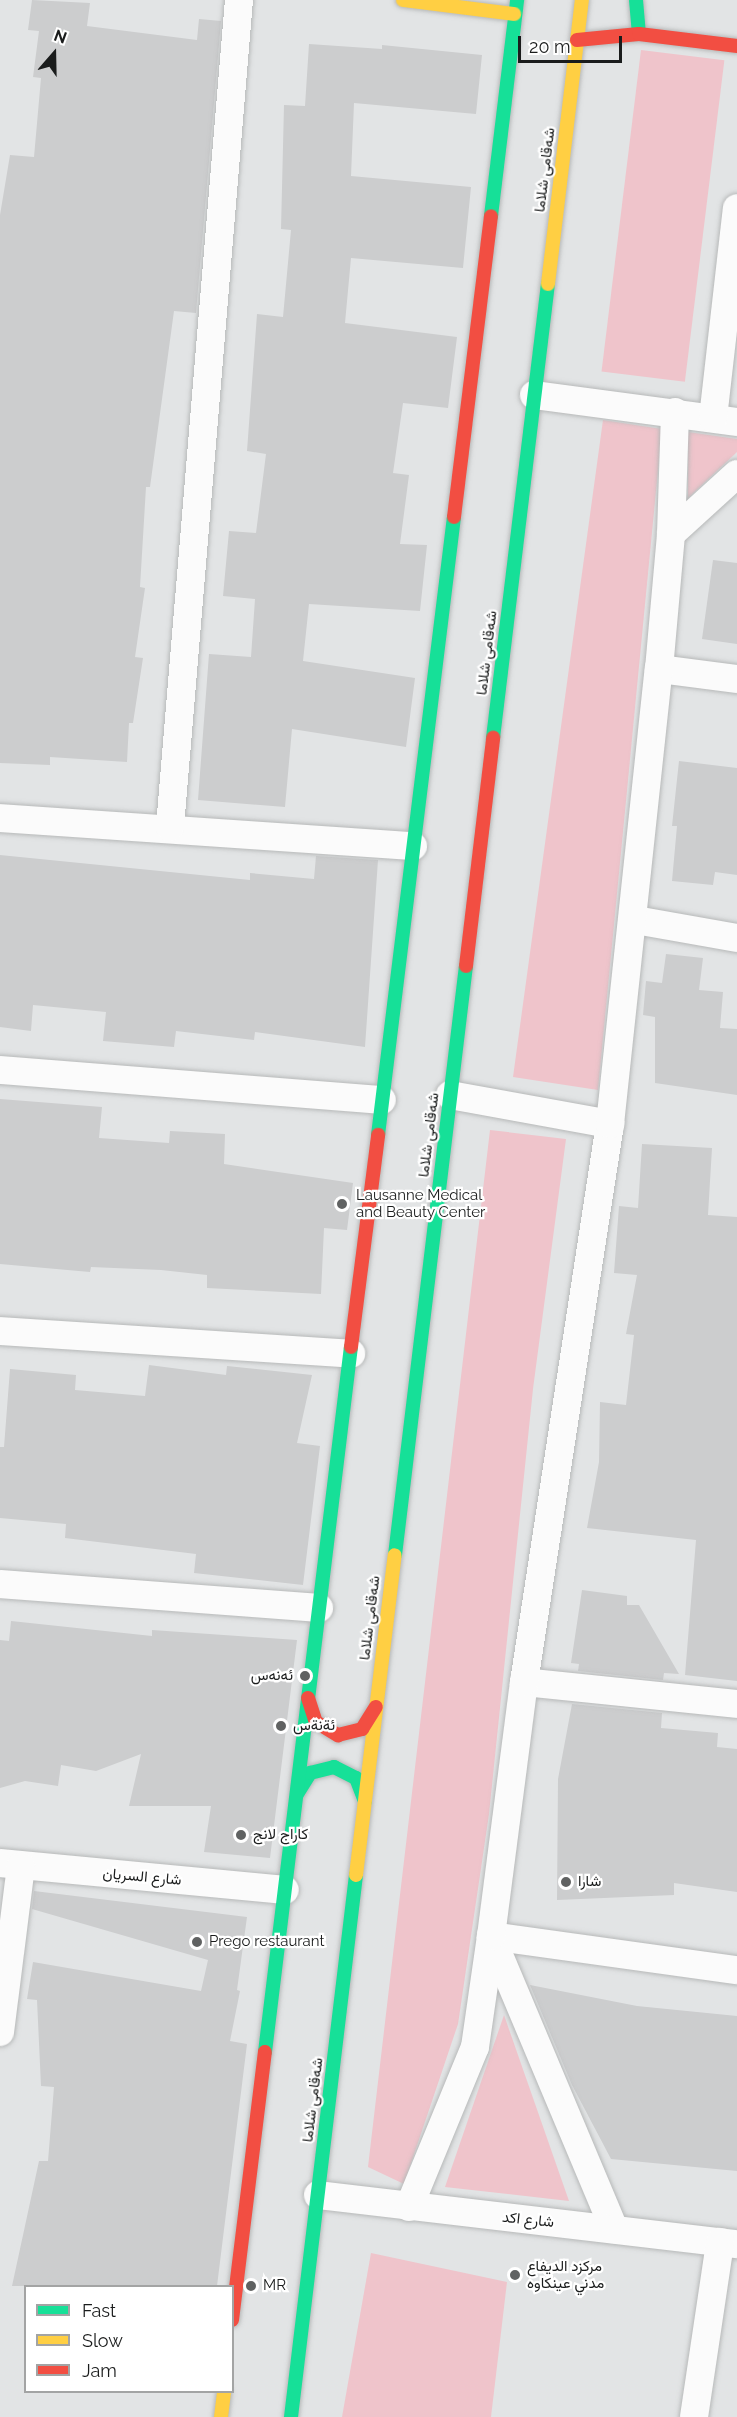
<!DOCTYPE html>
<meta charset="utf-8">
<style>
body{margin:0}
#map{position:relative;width:737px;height:2417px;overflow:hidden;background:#e2e4e5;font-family:Raleway,Vazirmatn,sans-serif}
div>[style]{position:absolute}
.green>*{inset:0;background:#efc4cb;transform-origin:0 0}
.building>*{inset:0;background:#cccdce}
.roads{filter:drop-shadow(0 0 2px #b7b9b9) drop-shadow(0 0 2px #b7b9b9)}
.street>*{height:28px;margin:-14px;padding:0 14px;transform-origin:14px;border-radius:14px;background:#fbfbfb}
.fast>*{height:14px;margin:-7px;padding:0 7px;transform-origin:7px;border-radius:7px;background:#16e098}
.slow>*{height:14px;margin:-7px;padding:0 7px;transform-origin:7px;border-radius:7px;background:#ffcf43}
.jam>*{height:14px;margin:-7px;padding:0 7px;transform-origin:7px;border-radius:7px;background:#f24e42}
.dots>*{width:16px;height:16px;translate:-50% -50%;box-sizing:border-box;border:3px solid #fff;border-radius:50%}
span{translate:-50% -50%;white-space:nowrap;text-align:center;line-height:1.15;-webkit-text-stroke:4.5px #fff;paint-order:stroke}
.street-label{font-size:15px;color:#1a1c1c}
.poi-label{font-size:15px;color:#1a1c1c}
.left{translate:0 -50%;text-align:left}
.right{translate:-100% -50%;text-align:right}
.legend{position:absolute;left:24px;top:2285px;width:210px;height:108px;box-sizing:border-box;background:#fff;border:2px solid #a3a4a4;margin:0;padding:8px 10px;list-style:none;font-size:18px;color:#1a1c1c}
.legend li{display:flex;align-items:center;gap:12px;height:30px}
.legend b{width:30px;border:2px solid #a3a4a4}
.north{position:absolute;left:24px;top:24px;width:60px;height:60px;-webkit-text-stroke:4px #fff;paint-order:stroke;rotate:20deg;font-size:16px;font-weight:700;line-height:24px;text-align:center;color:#1a1c1c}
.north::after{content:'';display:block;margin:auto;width:21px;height:27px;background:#1a1c1c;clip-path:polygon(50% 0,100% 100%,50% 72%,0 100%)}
.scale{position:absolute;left:518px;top:36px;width:104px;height:27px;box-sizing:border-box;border:3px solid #1a1c1c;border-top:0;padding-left:8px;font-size:18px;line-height:21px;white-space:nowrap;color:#1a1c1c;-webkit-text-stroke:4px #fff;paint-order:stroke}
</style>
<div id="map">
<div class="green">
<div style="left:641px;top:50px;width:84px;height:324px;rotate:7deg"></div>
<div style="clip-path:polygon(603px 420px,662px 429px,598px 1090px,513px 1077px)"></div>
<div style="clip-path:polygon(688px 432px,737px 439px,737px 452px,688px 498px)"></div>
<div style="clip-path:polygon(490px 1130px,566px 1139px,533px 1389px,489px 1814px,458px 2024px,404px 2184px,368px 2167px)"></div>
<div style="clip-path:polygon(504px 2015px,569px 2201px,445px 2187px)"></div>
<div style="clip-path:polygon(371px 2253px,507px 2282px,491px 2417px,342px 2417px)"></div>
</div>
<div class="building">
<div style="clip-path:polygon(32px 0,90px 3px,87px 26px,197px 40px,199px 19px,221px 21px,196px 313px,174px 311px,150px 487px,146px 487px,140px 587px,145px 588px,135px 657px,143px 658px,133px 723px,129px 723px,127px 762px,50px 757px,50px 765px,0 763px,0 215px,10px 155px,34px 157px,41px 78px,33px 77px,39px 31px,28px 30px)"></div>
<div style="clip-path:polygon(309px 44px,382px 49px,382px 45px,482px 55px,476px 114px,354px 103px,351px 176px,471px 187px,463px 268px,351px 258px,345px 323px,457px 337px,448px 408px,403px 403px,393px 473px,409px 475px,400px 544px,427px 545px,420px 611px,309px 604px,303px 661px,415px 678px,406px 747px,292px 729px,285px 807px,198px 800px,209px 654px,251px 657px,255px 599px,223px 596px,229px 531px,256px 533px,266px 454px,247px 451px,257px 314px,283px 317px,291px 230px,281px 229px,284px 105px,305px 106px)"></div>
<div style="clip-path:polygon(713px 560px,737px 563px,737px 644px,702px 639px)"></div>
<div style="clip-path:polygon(679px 761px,737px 768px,737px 875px,715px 872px,713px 885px,672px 881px,677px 826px,672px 826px)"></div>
<div style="clip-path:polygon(0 855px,250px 880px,250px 873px,314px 879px,316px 856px,378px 860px,365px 1047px,255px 1032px,254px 1040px,176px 1031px,174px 1047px,103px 1041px,106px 1012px,33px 1005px,31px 1031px,0 1027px)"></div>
<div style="clip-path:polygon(666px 954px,703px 958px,699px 990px,723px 992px,720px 1028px,737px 1029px,737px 1095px,655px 1083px,655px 1017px,643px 1015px,646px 981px,662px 983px)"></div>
<div style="clip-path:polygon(0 1099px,102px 1107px,99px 1138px,169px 1143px,170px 1131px,225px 1134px,224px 1164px,353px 1183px,347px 1230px,324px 1228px,321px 1294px,207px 1288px,207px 1275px,161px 1270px,91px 1267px,90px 1272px,0 1264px)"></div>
<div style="clip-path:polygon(642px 1144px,712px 1148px,708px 1215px,737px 1217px,737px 1681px,685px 1675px,696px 1540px,587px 1528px,599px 1462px,600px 1402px,626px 1405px,634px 1335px,626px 1334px,637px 1275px,614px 1273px,619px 1206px,638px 1208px)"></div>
<div style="clip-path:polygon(149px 1365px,226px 1375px,227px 1366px,312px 1375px,297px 1443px,320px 1446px,303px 1585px,194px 1573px,196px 1554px,65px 1538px,66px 1524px,0 1518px,0 1447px,4px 1447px,10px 1369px,76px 1375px,75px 1390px,145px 1396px)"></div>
<div style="clip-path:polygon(582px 1590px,627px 1596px,627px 1605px,639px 1605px,679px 1674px,664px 1673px,663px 1680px,578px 1671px,579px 1664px,571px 1663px)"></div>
<div style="clip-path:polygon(11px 1621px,152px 1636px,152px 1630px,297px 1640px,270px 1858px,204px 1852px,211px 1806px,129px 1806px,141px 1754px,96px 1771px,61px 1765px,58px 1786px,25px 1781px,0 1788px,0 1640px,9px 1641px)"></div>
<div style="clip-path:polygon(572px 1704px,662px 1713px,661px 1728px,718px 1733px,717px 1747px,737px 1749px,737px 1892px,674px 1883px,674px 1895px,557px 1900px,558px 1779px)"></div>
<div style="clip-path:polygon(34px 1891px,247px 1917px,237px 1990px,240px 1991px,230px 2041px,247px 2044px,217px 2286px,12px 2286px,39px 2161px,48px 2161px,54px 2087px,41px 2086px,37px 2000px,27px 1999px,33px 1962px,201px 1991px,208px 1960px,32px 1909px)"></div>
<div style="clip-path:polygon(530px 1985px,637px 2006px,737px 2016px,737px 2171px,611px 2159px,572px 2085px)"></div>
</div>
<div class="roads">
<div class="street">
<div style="left:534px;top:395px;width:205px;rotate:7.6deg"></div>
<div style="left:713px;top:418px;width:211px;rotate:-83.5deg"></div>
<div style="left:671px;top:534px;width:89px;rotate:-42.3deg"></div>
<div style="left:659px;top:669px;width:79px;rotate:7.3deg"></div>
<div style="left:0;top:818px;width:414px;rotate:3.9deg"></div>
<div style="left:170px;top:827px;width:830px;rotate:-85.23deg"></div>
<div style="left:635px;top:920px;width:104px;rotate:10deg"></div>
<div style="left:0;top:1070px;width:383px;rotate:4.5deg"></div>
<div style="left:450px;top:1095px;width:163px;rotate:10.3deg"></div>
<div style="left:0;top:1331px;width:352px;rotate:3.7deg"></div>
<div style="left:0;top:1584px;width:320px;rotate:4.3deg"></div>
<div style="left:524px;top:1682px;width:214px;rotate:5.9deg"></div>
<div style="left:0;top:1863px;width:286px;rotate:5.4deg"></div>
<div style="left:491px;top:1936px;width:318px;rotate:67.2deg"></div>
<div style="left:491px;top:1936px;width:248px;rotate:7.9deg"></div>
<div style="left:0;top:2032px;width:167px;rotate:-82.8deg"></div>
<div style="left:318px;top:2195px;width:422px;rotate:6.7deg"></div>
<div style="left:409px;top:2207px;width:173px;rotate:-67.6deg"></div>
<div style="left:475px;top:2047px;width:112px;rotate:-81.8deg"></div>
<div style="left:491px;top:1936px;width:256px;rotate:-82.6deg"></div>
<div style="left:524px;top:1682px;width:565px;rotate:-81.24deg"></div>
<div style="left:610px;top:1124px;width:458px;rotate:-83.9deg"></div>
<div style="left:659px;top:669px;width:136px;rotate:-84.9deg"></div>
<div style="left:671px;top:534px;width:122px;rotate:-88.1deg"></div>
<div style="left:694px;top:2417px;width:177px;rotate:-81.5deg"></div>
</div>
<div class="fast">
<div style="left:636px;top:0;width:34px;rotate:85deg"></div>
<div style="left:491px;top:216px;width:218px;rotate:-83.1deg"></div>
<div style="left:493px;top:738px;width:457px;rotate:-83.1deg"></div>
<div style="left:378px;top:1135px;width:623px;rotate:-82.99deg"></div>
<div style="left:395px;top:1555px;width:593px;rotate:-83.13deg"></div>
<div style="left:297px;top:1794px;width:25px;rotate:-58deg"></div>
<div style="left:310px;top:1773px;width:25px;rotate:-14deg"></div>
<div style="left:334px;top:1767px;width:25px;rotate:27deg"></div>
<div style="left:356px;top:1778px;width:25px;rotate:69deg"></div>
<div style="left:265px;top:2052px;width:710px;rotate:-83.05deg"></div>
<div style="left:291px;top:2417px;width:546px;rotate:-83.16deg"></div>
</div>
<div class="slow">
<div style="left:403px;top:0;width:112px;rotate:7.2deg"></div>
<div style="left:548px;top:284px;width:286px;rotate:-83.2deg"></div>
<div style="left:356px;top:1875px;width:322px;rotate:-83.1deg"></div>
<div style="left:221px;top:2417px;width:25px;rotate:-83deg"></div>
</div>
<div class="jam">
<div style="left:577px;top:40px;width:62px;rotate:-5.5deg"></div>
<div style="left:639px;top:34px;width:99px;rotate:7deg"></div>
<div style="left:454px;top:517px;width:303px;rotate:-83deg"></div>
<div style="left:466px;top:966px;width:230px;rotate:-83.2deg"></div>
<div style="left:351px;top:1347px;width:214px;rotate:-82.7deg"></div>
<div style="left:308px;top:1698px;width:25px;rotate:72deg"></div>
<div style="left:316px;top:1722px;width:26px;rotate:31deg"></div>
<div style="left:338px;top:1735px;width:25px;rotate:-14deg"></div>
<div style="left:362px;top:1729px;width:26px;rotate:-58deg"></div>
<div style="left:232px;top:2320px;width:270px;rotate:-83deg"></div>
</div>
</div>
<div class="dots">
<div style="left:342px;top:1204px;background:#606262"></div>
<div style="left:305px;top:1676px;background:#606262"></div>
<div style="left:281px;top:1726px;background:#606262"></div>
<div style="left:241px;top:1835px;background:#606262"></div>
<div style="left:566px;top:1882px;background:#606262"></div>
<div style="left:197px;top:1942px;background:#606262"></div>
<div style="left:515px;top:2275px;background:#606262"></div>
<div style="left:251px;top:2286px;background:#606262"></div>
</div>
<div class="street-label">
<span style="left:545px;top:170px;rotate:-83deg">شەقامی شلاما</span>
<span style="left:487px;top:653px;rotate:-83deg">شەقامی شلاما</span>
<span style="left:429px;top:1135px;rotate:-83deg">شەقامی شلاما</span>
<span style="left:370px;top:1618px;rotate:-83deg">شەقامی شلاما</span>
<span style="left:142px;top:1877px;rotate:5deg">شارع السريان</span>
<span style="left:313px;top:2100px;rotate:-83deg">شەقامی شلاما</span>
<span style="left:528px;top:2220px;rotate:6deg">شارع اكد</span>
</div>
<div class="poi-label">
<span class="left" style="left:356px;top:1204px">Lausanne Medical<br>and Beauty Center</span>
<span class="right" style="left:293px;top:1676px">ئەنەس</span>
<span class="left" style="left:293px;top:1726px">ئةنةس</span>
<span class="left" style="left:253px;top:1835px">كاراج لانج</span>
<span class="left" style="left:578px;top:1882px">شارا</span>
<span class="left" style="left:209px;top:1942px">Prego restaurant</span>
<span class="left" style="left:527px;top:2275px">مرکزد الدیفاع<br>مدني عينكاوه</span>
<span class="left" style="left:263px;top:2286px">MR</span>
</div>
<ul class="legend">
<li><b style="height:8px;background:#16e098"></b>Fast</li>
<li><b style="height:8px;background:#ffcf43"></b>Slow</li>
<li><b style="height:8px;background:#f24e42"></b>Jam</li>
</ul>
<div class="north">N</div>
<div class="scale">20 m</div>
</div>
